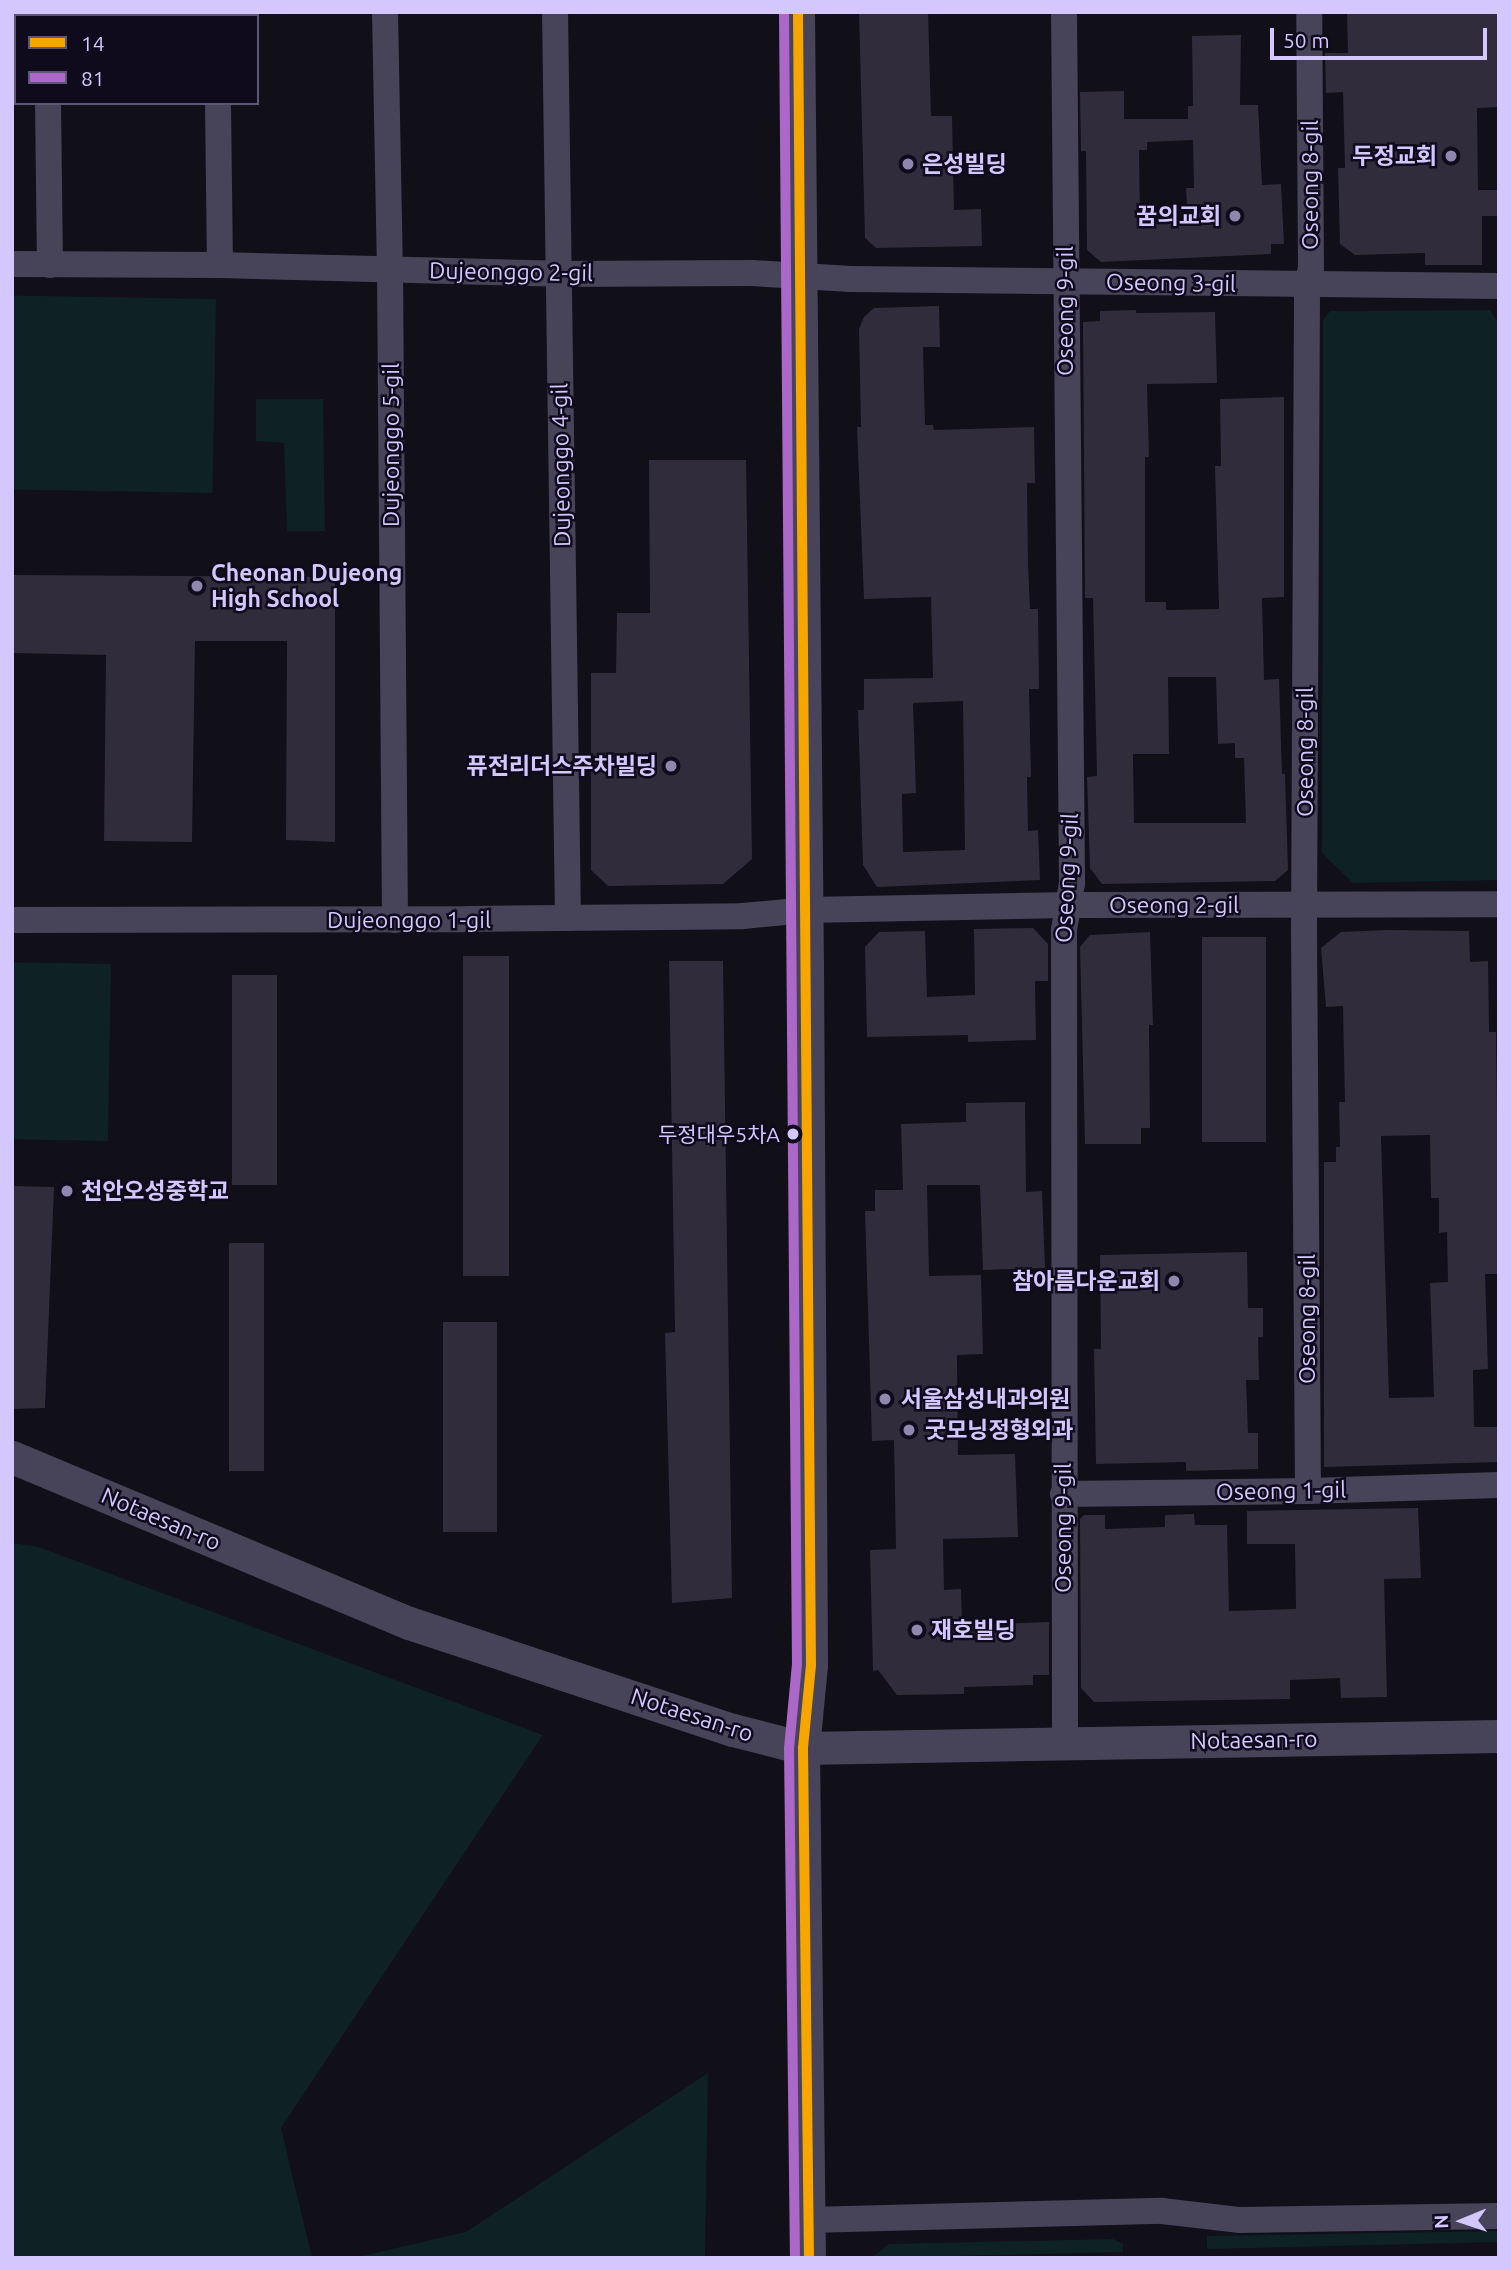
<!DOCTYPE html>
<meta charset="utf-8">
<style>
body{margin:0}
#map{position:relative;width:1511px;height:2270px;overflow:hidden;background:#110f18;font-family:Ubuntu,"Noto Sans KR",sans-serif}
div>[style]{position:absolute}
.green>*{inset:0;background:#0e2124;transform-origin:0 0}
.building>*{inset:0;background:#302c3b;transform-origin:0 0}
.minor>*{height:26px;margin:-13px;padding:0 13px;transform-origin:13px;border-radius:13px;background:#474359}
.tertiary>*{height:33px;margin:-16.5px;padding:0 16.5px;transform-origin:16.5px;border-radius:16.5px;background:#474359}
.bus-1>*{height:10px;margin:-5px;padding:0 5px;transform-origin:5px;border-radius:5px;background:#f7a600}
.bus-2>*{height:10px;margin:-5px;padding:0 5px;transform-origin:5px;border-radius:5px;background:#ac68c9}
.dots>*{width:19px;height:19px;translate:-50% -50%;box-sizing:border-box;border:4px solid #100b1c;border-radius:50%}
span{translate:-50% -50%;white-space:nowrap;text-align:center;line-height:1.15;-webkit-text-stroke:5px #100b1c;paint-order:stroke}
.bus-label{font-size:21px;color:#d3c7fe}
.right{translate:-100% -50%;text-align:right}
.poi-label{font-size:23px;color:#d3c7fe;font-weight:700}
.left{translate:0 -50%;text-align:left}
.street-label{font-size:23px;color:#d3c7fe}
.frame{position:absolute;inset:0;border:14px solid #d3c7fe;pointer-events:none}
.legend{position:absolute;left:14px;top:14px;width:245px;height:91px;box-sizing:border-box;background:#100b1c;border:2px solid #5e5676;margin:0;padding:9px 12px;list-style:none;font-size:21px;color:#d3c7fe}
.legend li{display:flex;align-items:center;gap:14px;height:35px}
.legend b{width:35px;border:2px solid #5e5676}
.north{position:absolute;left:1427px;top:2186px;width:70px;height:70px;-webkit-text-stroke:5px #100b1c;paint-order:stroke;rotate:268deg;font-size:19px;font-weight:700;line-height:28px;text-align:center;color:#d3c7fe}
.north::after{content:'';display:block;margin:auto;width:24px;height:32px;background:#d3c7fe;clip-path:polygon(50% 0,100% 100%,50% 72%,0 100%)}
.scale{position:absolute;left:1270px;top:28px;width:217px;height:32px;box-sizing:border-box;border:4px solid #d3c7fe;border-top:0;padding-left:9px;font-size:21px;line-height:24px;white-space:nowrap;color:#d3c7fe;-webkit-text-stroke:5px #100b1c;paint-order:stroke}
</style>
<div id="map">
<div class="green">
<div style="left:216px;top:299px;width:194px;height:204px;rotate:91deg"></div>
<div style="clip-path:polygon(1490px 310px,1499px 324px,1499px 880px,1353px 883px,1322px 853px,1323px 320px,1330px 311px)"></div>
<div style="clip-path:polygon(256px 399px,323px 399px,325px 531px,287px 531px,284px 443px,256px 441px)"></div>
<div style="left:111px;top:964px;width:177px;height:99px;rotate:91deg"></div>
<div style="clip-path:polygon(12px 1543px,39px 1547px,543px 1735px,281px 2128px,312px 2258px,12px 2258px)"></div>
<div style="clip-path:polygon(708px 2073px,705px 2258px,353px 2258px,466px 2232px)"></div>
<div style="clip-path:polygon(1499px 2231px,1499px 2242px,1207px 2249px,1207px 2236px)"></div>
<div style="clip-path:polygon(1113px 2239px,1123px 2244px,1123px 2252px,871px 2258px,889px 2244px)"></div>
</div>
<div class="building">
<div style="clip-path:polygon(859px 12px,928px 12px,931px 116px,952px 116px,954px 210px,981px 209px,982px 246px,876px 248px,865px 238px)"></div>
<div style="clip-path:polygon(1347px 12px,1499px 12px,1499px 107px,1477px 108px,1478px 190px,1499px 190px,1499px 216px,1482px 216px,1482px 265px,1425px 265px,1425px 253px,1355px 255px,1340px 244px,1338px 168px,1345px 168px,1343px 92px,1326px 93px,1325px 53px,1348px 53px)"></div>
<div style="clip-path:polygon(evenodd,1241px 35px,1240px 105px,1258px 105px,1262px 185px,1281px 184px,1284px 244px,1271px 244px,1271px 254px,1101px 262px,1087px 250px,1086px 151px,1081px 151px,1080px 92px,1124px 91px,1124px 119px,1188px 119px,1188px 106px,1193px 106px,1192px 36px,1241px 35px,1193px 140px,1194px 188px,1186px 188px,1188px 222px,1140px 223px,1139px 150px,1147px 150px,1147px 142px,1193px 140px)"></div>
<div style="clip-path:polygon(evenodd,939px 306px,940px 347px,923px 347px,925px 425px,933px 425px,934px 430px,1034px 427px,1035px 483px,1027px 483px,1028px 564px,1030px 609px,1038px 609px,1039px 689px,1029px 689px,1031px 777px,1027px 777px,1028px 831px,1038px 830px,1040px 880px,877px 887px,863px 865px,858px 710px,864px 710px,864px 679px,933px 678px,931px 597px,864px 599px,857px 427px,861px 427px,859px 329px,864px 317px,874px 308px,939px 306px,963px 701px,965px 850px,903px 852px,902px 794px,916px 793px,913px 703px,963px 701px)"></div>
<div style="clip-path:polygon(evenodd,1136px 310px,1136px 313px,1215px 312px,1217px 383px,1147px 384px,1149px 457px,1145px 457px,1145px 602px,1166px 602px,1166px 610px,1219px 609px,1215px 466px,1221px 466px,1220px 399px,1284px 397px,1284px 597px,1262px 598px,1264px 680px,1279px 679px,1282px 774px,1285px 774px,1288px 870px,1275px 881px,1102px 884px,1090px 868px,1087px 777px,1097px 776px,1093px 598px,1085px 598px,1083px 322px,1100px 321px,1100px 311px,1136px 310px,1168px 677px,1216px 677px,1218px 744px,1235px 743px,1235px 758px,1244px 758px,1246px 823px,1134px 823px,1133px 754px,1169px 754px,1168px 677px)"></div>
<div style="clip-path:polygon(649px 460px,746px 460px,752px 859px,723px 884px,608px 886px,591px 870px,591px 673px,616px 673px,617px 613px,650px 613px)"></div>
<div style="clip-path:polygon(12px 575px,335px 577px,335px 842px,286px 840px,287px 641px,195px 641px,192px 842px,104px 841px,106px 655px,12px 653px)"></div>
<div style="clip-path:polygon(1033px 928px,1048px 944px,1048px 981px,1035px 981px,1036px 1040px,968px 1042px,968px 1035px,867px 1037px,865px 947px,879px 932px,925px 931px,927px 997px,975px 995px,974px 929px)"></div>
<div style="clip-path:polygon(evenodd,1387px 930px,1469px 931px,1470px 962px,1488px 961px,1489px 1032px,1496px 1032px,1499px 1274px,1485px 1274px,1488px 1369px,1473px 1370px,1474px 1427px,1499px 1427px,1499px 1462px,1324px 1467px,1324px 1162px,1336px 1162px,1336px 1147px,1340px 1147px,1339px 1102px,1345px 1102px,1343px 1006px,1326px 1007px,1321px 948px,1341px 932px,1387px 930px,1430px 1135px,1431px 1198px,1439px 1198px,1439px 1233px,1447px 1232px,1448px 1282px,1430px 1283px,1434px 1397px,1389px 1398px,1381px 1136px,1430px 1135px)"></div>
<div style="clip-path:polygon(1150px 932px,1153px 1025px,1149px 1025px,1150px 1128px,1141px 1128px,1141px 1144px,1085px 1144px,1080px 947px,1090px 935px)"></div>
<div style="left:1266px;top:937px;width:205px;height:64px;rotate:90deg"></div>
<div style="left:509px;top:956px;width:320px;height:46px;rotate:90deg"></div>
<div style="clip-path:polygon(669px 961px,723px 961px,732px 1598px,672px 1603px,665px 1333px,675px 1332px)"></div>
<div style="left:277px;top:975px;width:210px;height:45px;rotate:90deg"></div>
<div style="clip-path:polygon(1025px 1102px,1026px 1192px,1042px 1191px,1045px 1268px,983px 1270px,980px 1185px,927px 1185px,929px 1276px,981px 1275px,983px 1354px,957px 1355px,958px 1455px,1015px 1454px,1018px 1537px,943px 1539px,944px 1590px,961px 1589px,962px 1625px,1049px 1622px,1049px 1675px,1033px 1675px,1033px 1685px,964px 1687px,964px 1694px,897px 1695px,878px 1670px,873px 1671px,870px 1550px,896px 1549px,894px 1440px,872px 1441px,865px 1211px,875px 1211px,875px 1190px,903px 1190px,901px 1124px,966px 1122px,966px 1103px)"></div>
<div style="clip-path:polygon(12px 1186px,54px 1187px,45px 1408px,12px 1409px)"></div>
<div style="left:229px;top:1243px;width:35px;height:228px"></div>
<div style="clip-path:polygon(1247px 1252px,1248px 1308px,1263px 1308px,1263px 1337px,1258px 1337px,1259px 1380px,1246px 1380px,1248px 1433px,1258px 1433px,1258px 1469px,1186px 1471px,1186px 1462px,1096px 1464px,1094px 1349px,1101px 1349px,1100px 1255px)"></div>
<div style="left:443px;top:1322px;width:54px;height:210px"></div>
<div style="clip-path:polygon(1418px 1508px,1421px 1578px,1384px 1579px,1387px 1697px,1341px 1698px,1340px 1678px,1290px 1680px,1290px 1699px,1094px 1702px,1081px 1688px,1080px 1519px,1084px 1515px,1105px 1515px,1105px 1529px,1165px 1527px,1165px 1515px,1194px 1514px,1195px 1525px,1227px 1525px,1229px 1611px,1296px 1609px,1295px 1544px,1247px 1544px,1247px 1511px)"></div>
</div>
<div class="minor">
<div style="left:48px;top:12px;width:4px;rotate:90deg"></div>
<div style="left:216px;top:12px;width:4px;rotate:76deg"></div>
<div style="left:385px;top:12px;width:258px;rotate:88.9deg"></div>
<div style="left:390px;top:270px;width:650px;rotate:89.56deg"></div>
<div style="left:555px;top:12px;width:906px;rotate:89.18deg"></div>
<div style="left:1064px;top:12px;width:871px;rotate:89.47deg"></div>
<div style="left:1072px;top:883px;width:48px;rotate:99.7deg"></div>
<div style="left:1064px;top:930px;width:813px;rotate:89.93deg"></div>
<div style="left:48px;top:103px;width:162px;rotate:89.3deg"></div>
<div style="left:218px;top:103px;width:162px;rotate:89.3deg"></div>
<div style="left:12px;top:264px;width:208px;rotate:0.3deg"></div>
<div style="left:220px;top:265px;width:338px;rotate:1.5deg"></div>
<div style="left:558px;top:274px;width:194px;rotate:-0.3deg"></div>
<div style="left:752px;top:273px;width:99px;rotate:3.5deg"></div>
<div style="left:851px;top:279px;width:648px;rotate:0.62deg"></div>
<div style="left:12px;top:920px;width:457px;rotate:-0.1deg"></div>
<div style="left:469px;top:919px;width:274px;rotate:-0.6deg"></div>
<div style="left:743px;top:916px;width:63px;rotate:-5.4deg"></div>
<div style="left:806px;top:910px;width:264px;rotate:-1.1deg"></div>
<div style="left:1070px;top:905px;width:429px;rotate:-0.1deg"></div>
<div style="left:1308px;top:1491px;width:561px;rotate:-90.41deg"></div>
<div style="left:1304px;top:930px;width:645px;rotate:-89.73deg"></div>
<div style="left:1307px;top:285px;width:17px;rotate:-77deg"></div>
<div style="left:1311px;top:268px;width:256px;rotate:-90.4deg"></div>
<div style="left:1063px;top:1494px;width:245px;rotate:-0.7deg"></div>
<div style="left:1308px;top:1491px;width:191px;rotate:-1.8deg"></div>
<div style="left:809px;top:2220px;width:353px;rotate:-1.5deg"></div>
<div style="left:1162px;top:2211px;width:79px;rotate:6.6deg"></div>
<div style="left:1240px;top:2220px;width:259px;rotate:-0.9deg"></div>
</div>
<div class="tertiary">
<div style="left:798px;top:12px;width:951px;rotate:89.46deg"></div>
<div style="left:807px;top:963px;width:702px;rotate:89.67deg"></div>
<div style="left:811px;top:1665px;width:83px;rotate:95.5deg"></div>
<div style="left:803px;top:1748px;width:510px;rotate:89.33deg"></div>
<div style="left:12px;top:1457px;width:430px;rotate:22.7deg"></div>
<div style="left:409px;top:1623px;width:341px;rotate:18.3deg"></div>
<div style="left:733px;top:1730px;width:72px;rotate:14.4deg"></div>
<div style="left:803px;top:1748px;width:696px;rotate:-0.99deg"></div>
</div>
<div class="bus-1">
<div style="left:798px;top:12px;width:1653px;rotate:89.55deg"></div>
<div style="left:811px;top:1665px;width:83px;rotate:95.5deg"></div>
<div style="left:803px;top:1748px;width:510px;rotate:89.33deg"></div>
</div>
<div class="bus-2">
<div style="left:784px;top:12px;width:1652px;rotate:89.55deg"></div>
<div style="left:797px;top:1664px;width:84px;rotate:95.4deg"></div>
<div style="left:789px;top:1748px;width:510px;rotate:89.33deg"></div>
</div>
<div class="dots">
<div style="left:1451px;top:156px;background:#8f87ae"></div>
<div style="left:908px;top:164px;background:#8f87ae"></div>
<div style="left:1235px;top:216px;background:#8f87ae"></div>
<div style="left:197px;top:586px;background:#8f87ae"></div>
<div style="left:671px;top:766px;background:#8f87ae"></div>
<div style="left:793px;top:1134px;background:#d3c7fe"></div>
<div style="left:67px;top:1191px;background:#8f87ae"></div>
<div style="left:1174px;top:1281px;background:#8f87ae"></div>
<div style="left:885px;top:1399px;background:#8f87ae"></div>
<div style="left:909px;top:1430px;background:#8f87ae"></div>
<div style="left:917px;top:1630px;background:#8f87ae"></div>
</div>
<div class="bus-label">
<span class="right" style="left:780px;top:1134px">두정대우5차A</span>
</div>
<div class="poi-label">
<span class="right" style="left:1437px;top:156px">두정교회</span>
<span class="left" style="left:922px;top:164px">은성빌딩</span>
<span class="right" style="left:1221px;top:216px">꿈의교회</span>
<span class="left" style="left:211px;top:586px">Cheonan Dujeong<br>High School</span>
<span class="right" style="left:657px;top:766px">퓨전리더스주차빌딩</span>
<span class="left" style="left:81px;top:1191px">천안오성중학교</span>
<span class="right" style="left:1160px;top:1281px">참아름다운교회</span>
<span class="left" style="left:901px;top:1399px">서울삼성내과의원</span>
<span class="left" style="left:925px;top:1430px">굿모닝정형외과</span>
<span class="left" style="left:931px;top:1630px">재호빌딩</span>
</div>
<div class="street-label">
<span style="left:1310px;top:185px;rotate:-90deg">Oseong 8-gil</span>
<span style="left:511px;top:272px;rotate:1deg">Dujeonggo 2-gil</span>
<span style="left:1171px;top:283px;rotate:1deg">Oseong 3-gil</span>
<span style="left:1065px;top:311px;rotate:-90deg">Oseong 9-gil</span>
<span style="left:391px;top:445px;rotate:-90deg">Dujeonggo 5-gil</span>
<span style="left:561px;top:465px;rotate:-91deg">Dujeonggo 4-gil</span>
<span style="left:1305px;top:752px;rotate:-90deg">Oseong 8-gil</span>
<span style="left:1067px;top:878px;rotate:-87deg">Oseong 9-gil</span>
<span style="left:1174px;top:905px">Oseong 2-gil</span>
<span style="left:409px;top:920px">Dujeonggo 1-gil</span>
<span style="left:1307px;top:1319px;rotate:-90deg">Oseong 8-gil</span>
<span style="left:1281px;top:1491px;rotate:-1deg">Oseong 1-gil</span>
<span style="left:161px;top:1519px;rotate:23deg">Notaesan-ro</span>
<span style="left:1063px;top:1528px;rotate:-90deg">Oseong 9-gil</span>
<span style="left:692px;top:1715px;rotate:18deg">Notaesan-ro</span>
<span style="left:1254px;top:1740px;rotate:-1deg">Notaesan-ro</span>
</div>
<div class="frame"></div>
<ul class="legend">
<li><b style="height:9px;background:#f7a600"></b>14</li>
<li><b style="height:9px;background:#ac68c9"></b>81</li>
</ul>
<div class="north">N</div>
<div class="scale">50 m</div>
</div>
